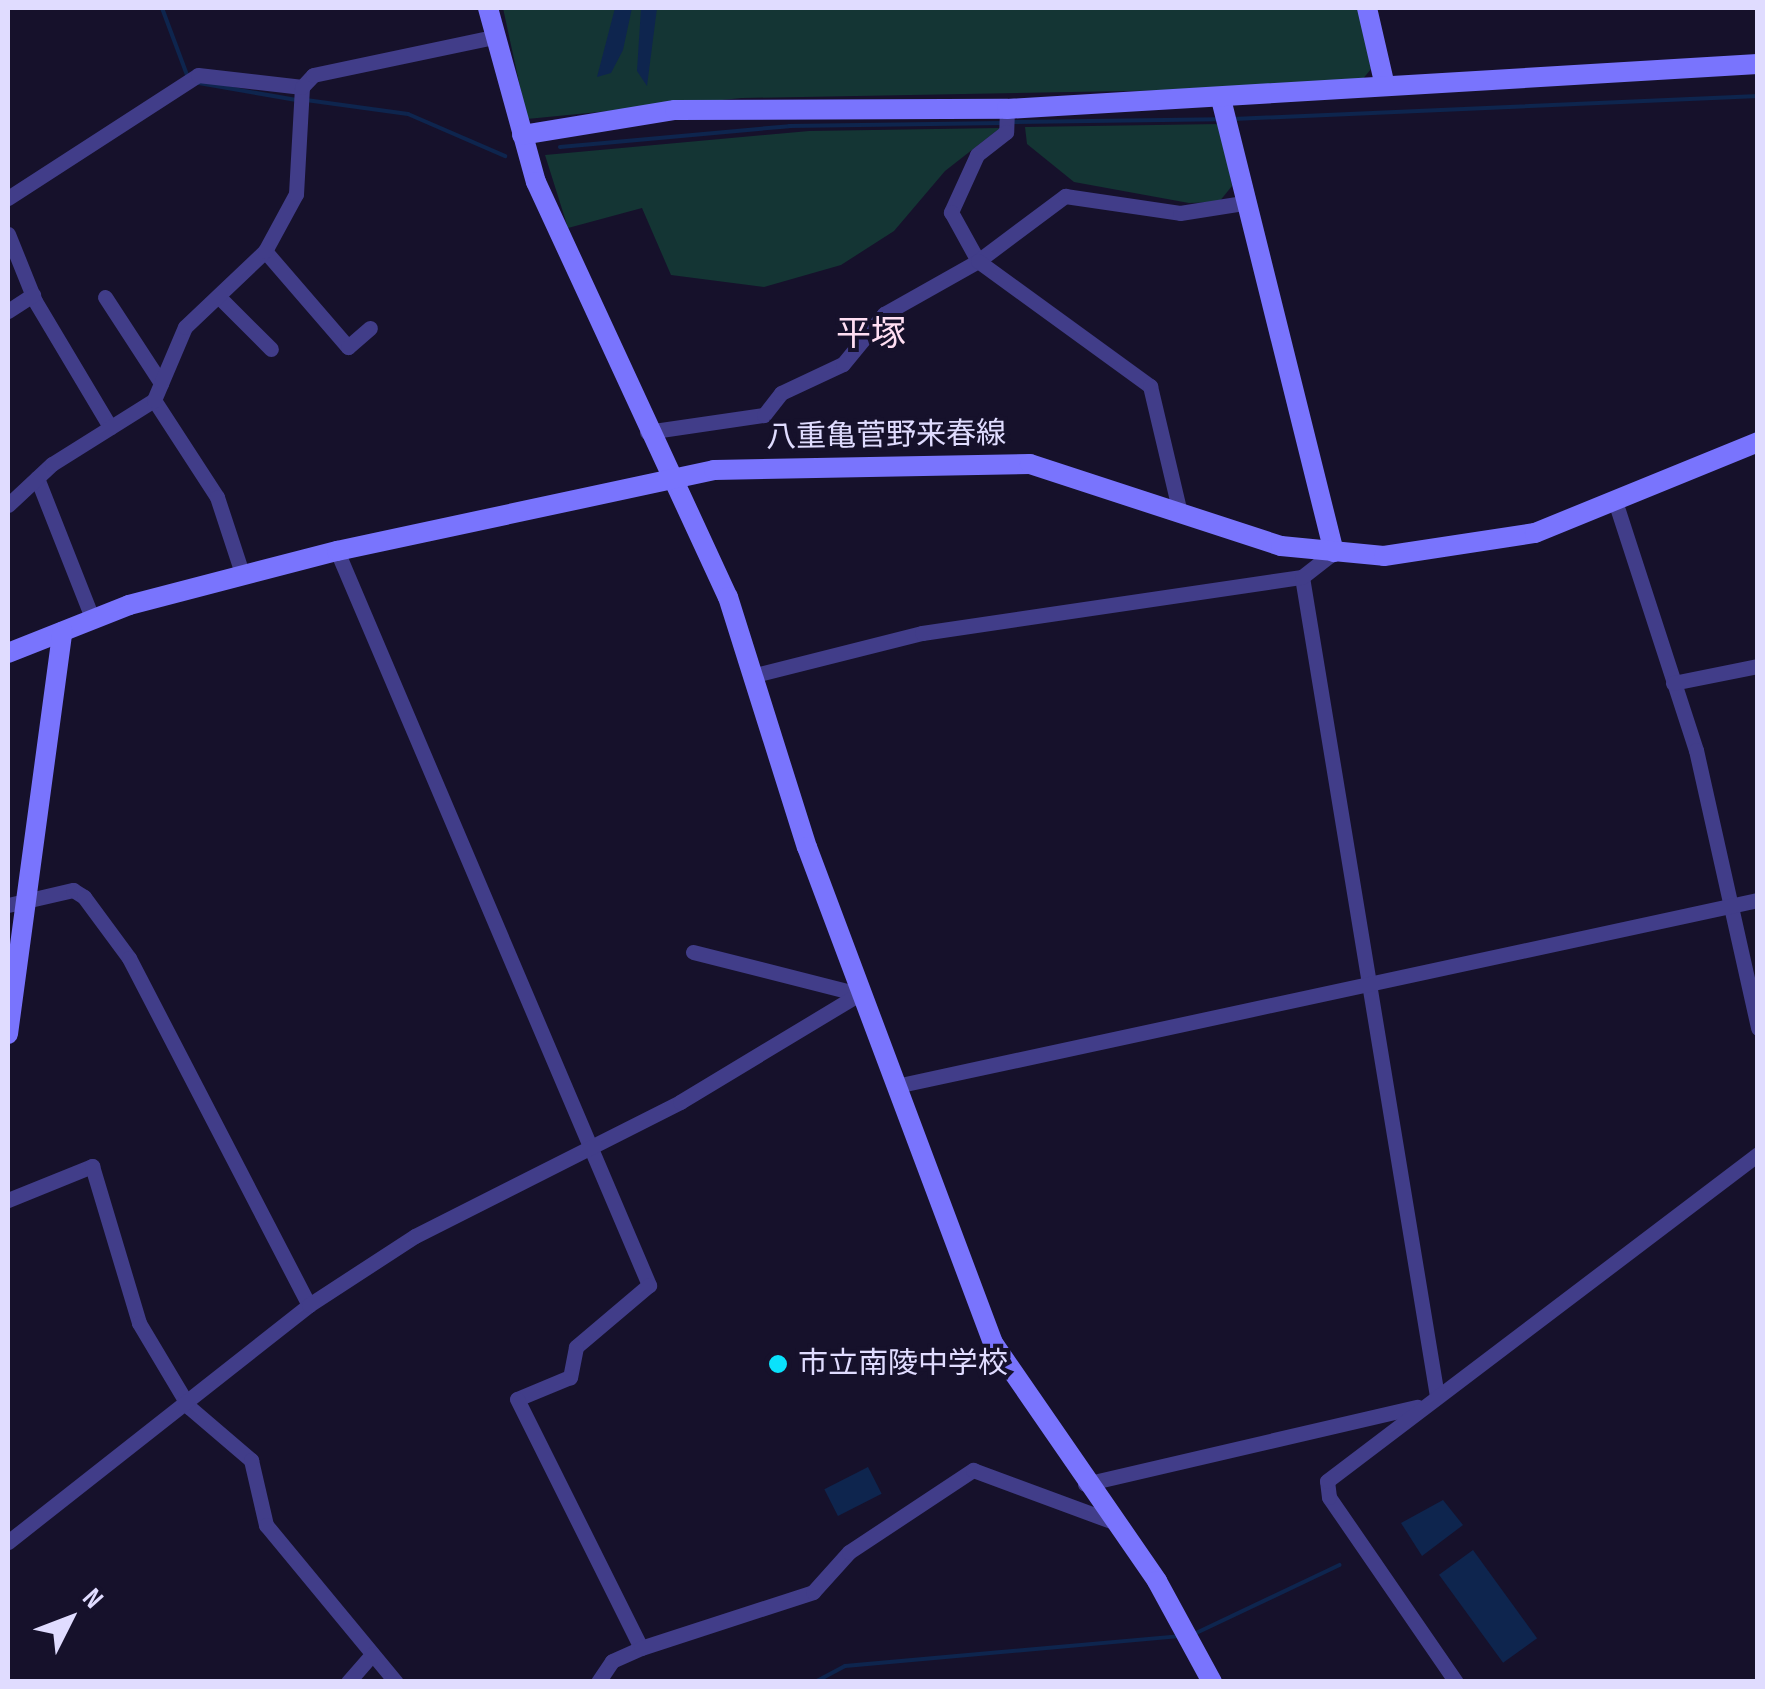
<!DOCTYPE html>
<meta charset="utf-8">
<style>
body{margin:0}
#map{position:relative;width:1765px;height:1689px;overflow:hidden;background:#16112b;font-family:"Sofia Sans Condensed","Noto Sans JP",sans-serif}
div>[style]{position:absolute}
.green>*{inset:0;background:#143534}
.water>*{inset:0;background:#0e254e;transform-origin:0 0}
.stream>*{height:4px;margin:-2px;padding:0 2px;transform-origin:2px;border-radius:2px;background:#0e254e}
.street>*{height:15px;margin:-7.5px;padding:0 7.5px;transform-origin:7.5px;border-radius:7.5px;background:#413d89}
.secondary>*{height:20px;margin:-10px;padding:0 10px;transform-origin:10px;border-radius:10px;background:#7974fd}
.dots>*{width:28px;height:28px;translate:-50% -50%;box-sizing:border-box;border:5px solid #16112b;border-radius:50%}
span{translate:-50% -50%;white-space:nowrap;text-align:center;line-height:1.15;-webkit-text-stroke:8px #16112b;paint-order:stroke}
.street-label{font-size:30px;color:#e0dcff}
.poi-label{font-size:30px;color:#e0dcff}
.left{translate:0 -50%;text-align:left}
.quarter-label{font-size:35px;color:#ffdef2}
.frame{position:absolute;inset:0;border:10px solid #e0dcff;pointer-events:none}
.north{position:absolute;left:20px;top:1569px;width:100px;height:100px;-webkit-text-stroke:8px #16112b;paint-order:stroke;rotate:48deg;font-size:28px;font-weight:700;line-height:40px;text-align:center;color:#e0dcff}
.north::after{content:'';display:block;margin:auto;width:35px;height:45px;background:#e0dcff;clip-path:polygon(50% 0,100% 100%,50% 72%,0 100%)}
</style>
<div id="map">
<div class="green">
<div style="clip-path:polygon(503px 8px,1358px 8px,1371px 69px,1362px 80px,1238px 89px,742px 98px,527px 119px)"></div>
<div style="clip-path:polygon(1220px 124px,1232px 186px,1219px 202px,1189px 203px,1074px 182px,1027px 144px,1025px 127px)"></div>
<div style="clip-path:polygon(1000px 128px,945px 171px,894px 231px,841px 265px,764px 287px,671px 275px,642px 208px,568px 228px,545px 155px,809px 131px)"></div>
</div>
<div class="water">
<div style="clip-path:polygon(615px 8px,632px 8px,623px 50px,611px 73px,597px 77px)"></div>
<div style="clip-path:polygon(641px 8px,657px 8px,647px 86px,637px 71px)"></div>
<div style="left:868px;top:1467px;width:30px;height:49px;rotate:63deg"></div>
<div style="clip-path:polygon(1443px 1500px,1463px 1525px,1422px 1556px,1401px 1523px)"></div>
<div style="left:1473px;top:1550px;width:109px;height:42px;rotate:54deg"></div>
</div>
<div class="stream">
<div style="left:162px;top:8px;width:72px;rotate:69.5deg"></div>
<div style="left:193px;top:82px;width:105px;rotate:9.9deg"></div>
<div style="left:306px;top:100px;width:103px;rotate:7.8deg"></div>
<div style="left:408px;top:114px;width:106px;rotate:23.4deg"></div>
<div style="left:1233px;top:119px;width:526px;rotate:-2.51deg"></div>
<div style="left:1013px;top:122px;width:205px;rotate:-0.8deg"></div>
<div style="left:560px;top:147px;width:230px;rotate:-5.2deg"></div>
<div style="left:789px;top:126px;width:214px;rotate:-0.8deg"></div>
<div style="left:1194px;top:1634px;width:161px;rotate:-25.4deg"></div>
<div style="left:815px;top:1682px;width:34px;rotate:-28deg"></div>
<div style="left:845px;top:1666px;width:336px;rotate:-5.1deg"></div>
</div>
<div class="street">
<div style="left:1007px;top:109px;width:23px;rotate:92deg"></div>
<div style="left:1006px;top:132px;width:37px;rotate:142deg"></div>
<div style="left:977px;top:155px;width:63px;rotate:114.5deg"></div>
<div style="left:951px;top:212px;width:56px;rotate:61.1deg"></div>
<div style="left:978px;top:261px;width:109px;rotate:-36.8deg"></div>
<div style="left:1065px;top:196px;width:116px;rotate:8.4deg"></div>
<div style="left:1180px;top:213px;width:64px;rotate:-9deg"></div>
<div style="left:8px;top:198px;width:226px;rotate:-32.9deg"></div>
<div style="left:198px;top:75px;width:105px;rotate:6.6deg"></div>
<div style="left:8px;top:234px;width:72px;rotate:68.1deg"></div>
<div style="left:35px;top:301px;width:147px;rotate:59.2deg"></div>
<div style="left:265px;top:251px;width:127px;rotate:49.2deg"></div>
<div style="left:348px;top:347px;width:29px;rotate:-41deg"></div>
<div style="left:105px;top:297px;width:103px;rotate:56.9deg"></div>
<div style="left:220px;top:298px;width:72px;rotate:45deg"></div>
<div style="left:8px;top:311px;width:30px;rotate:-33deg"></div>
<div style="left:154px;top:400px;width:116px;rotate:57deg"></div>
<div style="left:217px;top:497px;width:83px;rotate:71.8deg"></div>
<div style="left:647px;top:432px;width:118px;rotate:-8.3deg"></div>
<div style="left:764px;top:415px;width:28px;rotate:-52deg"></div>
<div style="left:781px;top:393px;width:68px;rotate:-25.1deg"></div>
<div style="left:843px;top:364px;width:65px;rotate:-50.6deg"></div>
<div style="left:884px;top:314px;width:108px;rotate:-29.4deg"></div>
<div style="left:978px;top:261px;width:213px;rotate:36deg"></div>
<div style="left:1150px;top:386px;width:130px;rotate:76.7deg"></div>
<div style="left:37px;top:478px;width:153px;rotate:68.5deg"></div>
<div style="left:1615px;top:501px;width:262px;rotate:72deg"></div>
<div style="left:1696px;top:750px;width:285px;rotate:77.4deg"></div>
<div style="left:8px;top:505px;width:60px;rotate:-43deg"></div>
<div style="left:52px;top:464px;width:120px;rotate:-32.1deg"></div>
<div style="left:154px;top:400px;width:79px;rotate:-67deg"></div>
<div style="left:185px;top:327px;width:110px;rotate:-43.5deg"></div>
<div style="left:265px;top:251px;width:65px;rotate:-61.5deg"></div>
<div style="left:296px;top:194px;width:107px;rotate:-86.8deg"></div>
<div style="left:302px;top:87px;width:16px;rotate:-47deg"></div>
<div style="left:313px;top:75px;width:185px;rotate:-11.9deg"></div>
<div style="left:337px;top:551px;width:798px;rotate:66.97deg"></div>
<div style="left:649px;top:1285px;width:96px;rotate:139.7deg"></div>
<div style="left:576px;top:1347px;width:31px;rotate:101deg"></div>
<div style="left:570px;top:1377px;width:57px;rotate:157.5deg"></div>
<div style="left:517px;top:1399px;width:278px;rotate:63.5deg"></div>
<div style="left:1302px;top:577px;width:830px;rotate:80.64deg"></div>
<div style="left:755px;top:675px;width:172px;rotate:-14.1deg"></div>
<div style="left:922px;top:633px;width:384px;rotate:-8.4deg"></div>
<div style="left:1302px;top:577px;width:41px;rotate:-38deg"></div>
<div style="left:1673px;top:683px;width:87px;rotate:-11.3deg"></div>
<div style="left:8px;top:905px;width:67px;rotate:-13deg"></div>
<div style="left:73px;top:890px;width:13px;rotate:32deg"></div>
<div style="left:84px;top:897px;width:76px;rotate:53.6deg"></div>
<div style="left:129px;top:958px;width:391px;rotate:62.6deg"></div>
<div style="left:693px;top:952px;width:171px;rotate:14.2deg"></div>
<div style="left:896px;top:1086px;width:882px;rotate:-12.18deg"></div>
<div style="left:8px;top:1200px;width:91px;rotate:-22deg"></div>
<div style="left:92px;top:1166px;width:164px;rotate:73.3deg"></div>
<div style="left:139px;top:1323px;width:98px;rotate:59.2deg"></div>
<div style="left:189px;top:1407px;width:82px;rotate:40.5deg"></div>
<div style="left:251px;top:1460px;width:67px;rotate:77deg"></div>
<div style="left:266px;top:1525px;width:204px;rotate:50.4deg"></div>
<div style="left:1085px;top:1484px;width:341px;rotate:-13.1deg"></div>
<div style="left:8px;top:1542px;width:383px;rotate:-38.2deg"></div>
<div style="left:309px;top:1305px;width:126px;rotate:-33.1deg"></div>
<div style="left:415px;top:1236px;width:297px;rotate:-26.8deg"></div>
<div style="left:680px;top:1102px;width:213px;rotate:-31.1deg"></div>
<div style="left:348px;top:1682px;width:37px;rotate:-49deg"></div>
<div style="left:598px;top:1682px;width:25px;rotate:-56deg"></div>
<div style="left:612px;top:1661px;width:32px;rotate:-24deg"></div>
<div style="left:641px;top:1648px;width:181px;rotate:-18deg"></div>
<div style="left:813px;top:1592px;width:54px;rotate:-48deg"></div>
<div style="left:849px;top:1552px;width:149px;rotate:-33.5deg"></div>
<div style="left:973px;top:1470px;width:153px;rotate:20.3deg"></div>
<div style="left:1456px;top:1682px;width:224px;rotate:-124.5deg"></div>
<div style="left:1329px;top:1497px;width:16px;rotate:-97deg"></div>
<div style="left:1327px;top:1481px;width:541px;rotate:-37.19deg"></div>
</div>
<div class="secondary">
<div style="left:488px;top:8px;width:180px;rotate:74.6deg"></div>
<div style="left:536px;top:182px;width:457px;rotate:65.2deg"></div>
<div style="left:728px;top:597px;width:262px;rotate:72.5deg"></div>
<div style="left:807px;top:847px;width:530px;rotate:69.44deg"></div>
<div style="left:993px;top:1343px;width:289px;rotate:55.4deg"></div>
<div style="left:1157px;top:1581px;width:115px;rotate:61.4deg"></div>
<div style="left:1367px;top:8px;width:80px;rotate:77deg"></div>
<div style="left:1221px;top:99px;width:467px;rotate:76deg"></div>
<div style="left:522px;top:135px;width:155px;rotate:-9.3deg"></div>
<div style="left:675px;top:110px;width:332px;rotate:-0.2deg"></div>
<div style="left:1007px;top:109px;width:752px;rotate:-3.43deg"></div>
<div style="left:8px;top:653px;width:130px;rotate:-21.6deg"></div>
<div style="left:129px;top:605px;width:215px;rotate:-14.6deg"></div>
<div style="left:337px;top:551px;width:386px;rotate:-12.1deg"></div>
<div style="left:714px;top:470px;width:316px;rotate:-1.1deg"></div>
<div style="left:1030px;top:464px;width:264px;rotate:18.1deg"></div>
<div style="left:1281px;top:546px;width:103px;rotate:5.5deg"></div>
<div style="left:1384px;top:556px;width:153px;rotate:-8.7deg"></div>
<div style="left:1535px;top:533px;width:241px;rotate:-22.2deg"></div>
<div style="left:8px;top:1034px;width:406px;rotate:-82.3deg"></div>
</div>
<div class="dots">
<div style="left:778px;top:1364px;background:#0ae2fc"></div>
</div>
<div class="street-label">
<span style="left:886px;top:436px;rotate:-1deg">八重亀菅野来春線</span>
</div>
<div class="poi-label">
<span class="left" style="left:798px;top:1364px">市立南陵中学校</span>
</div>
<div class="quarter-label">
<span style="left:871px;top:335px">平塚</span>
</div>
<div class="frame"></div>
<div class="north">N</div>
</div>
